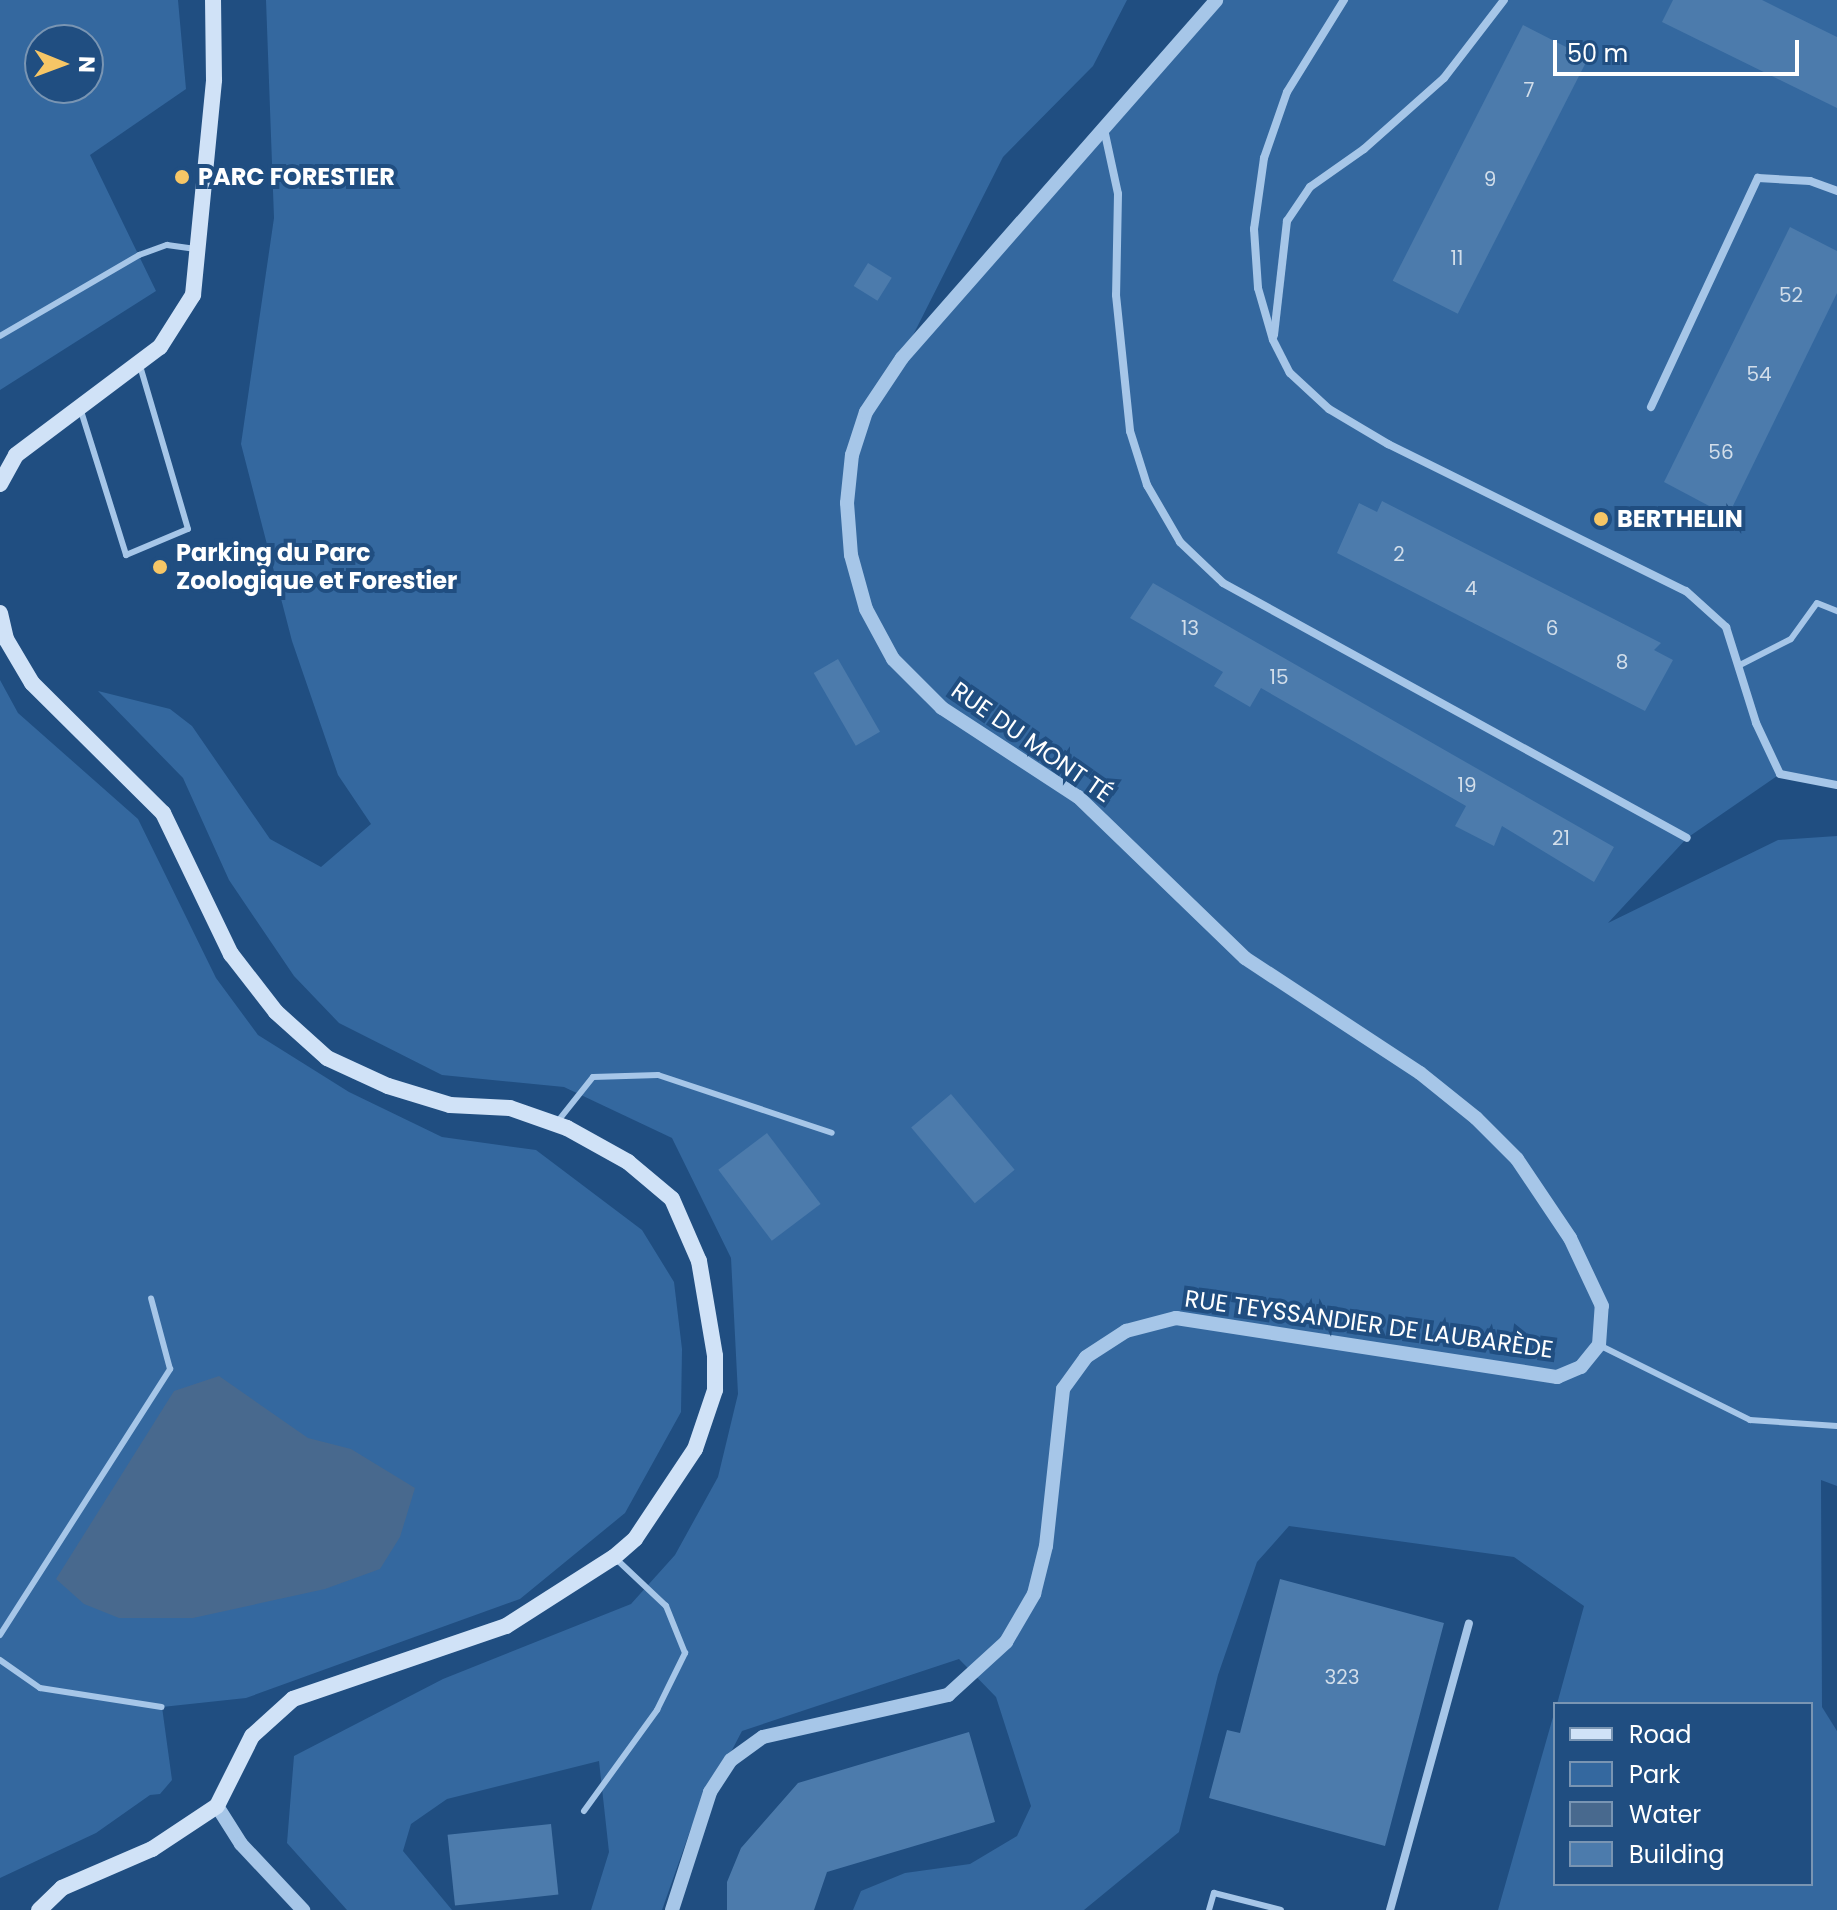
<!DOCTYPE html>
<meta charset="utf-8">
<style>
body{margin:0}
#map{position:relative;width:1837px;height:1910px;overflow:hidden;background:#204e81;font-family:Poppins,sans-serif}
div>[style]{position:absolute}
.green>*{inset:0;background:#34689f}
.water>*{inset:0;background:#48698e}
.building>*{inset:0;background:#4c7bac;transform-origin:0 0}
.service>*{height:6px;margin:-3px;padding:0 3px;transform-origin:3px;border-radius:3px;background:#a6c6e8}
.minor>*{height:8px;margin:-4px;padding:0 4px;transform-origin:4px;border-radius:4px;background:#a6c6e8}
.tertiary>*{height:14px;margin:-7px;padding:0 7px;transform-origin:7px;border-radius:7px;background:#a6c6e8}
.secondary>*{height:16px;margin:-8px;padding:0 8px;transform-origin:8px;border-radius:8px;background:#d0e2f7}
.dots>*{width:22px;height:22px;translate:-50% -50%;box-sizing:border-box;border:4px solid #204e81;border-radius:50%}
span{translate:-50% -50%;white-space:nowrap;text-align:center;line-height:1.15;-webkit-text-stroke:8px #204e81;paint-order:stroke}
.number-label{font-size:20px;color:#d2deea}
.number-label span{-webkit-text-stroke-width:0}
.poi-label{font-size:24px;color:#fff;font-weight:700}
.left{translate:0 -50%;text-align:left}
.street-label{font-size:24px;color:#fff}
.legend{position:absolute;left:1553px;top:1702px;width:260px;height:184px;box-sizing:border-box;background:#204e81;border:2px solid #7995b3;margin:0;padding:10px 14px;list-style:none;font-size:24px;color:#fff}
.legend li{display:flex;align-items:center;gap:16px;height:40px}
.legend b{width:40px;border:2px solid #7995b3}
.north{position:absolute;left:24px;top:24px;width:80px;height:80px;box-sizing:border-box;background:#204e81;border:2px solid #7995b3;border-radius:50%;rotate:91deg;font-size:22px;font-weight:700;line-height:32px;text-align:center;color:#fff}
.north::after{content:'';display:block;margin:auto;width:28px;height:36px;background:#f6c666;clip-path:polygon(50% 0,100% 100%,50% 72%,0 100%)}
.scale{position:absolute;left:1553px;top:40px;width:246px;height:36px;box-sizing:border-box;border:4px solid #fff;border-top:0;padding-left:10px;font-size:24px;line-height:28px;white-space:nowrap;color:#fff;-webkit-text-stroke:6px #204e81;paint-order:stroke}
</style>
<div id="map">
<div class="green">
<div style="clip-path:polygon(evenodd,0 0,178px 0,186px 89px,90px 155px,156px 291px,0 390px,0 0,40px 40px,88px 40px,88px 88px,40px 88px,40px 40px)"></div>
<div style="clip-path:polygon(266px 0,1127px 0,1093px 66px,1003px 157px,903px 355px,1216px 0,1837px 0,1837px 785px,1780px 774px,1687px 838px,1608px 923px,1778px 840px,1837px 836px,1837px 1486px,1821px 1480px,1822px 1707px,1837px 1731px,1837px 1910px,1498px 1910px,1555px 1710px,1555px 1884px,1811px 1884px,1811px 1704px,1557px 1704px,1584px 1606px,1514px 1557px,1289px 1526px,1257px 1562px,1218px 1675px,1179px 1832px,1084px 1910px,853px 1910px,861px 1891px,905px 1873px,970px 1864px,1017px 1836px,1031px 1806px,996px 1697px,959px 1659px,742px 1731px,691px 1828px,662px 1910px,591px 1910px,609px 1852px,599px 1761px,447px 1799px,411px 1824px,403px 1851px,452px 1910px,347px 1910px,287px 1843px,294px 1756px,443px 1679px,631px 1604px,675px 1555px,718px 1477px,738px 1394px,731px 1258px,672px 1138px,564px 1087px,442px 1075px,339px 1023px,294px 976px,229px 880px,183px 778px,98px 691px,170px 709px,192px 726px,270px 839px,321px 867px,371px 824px,338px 775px,292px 641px,241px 444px,274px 218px)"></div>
<div style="clip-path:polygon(0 680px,18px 713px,138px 819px,216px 978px,258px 1035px,349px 1092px,442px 1137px,536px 1150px,642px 1230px,674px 1282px,682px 1349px,681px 1412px,625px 1513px,520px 1599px,246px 1698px,162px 1707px,172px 1780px,160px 1794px,150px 1795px,96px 1833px,0 1878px)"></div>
</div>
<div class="water">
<div style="clip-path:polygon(219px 1376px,308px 1438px,351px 1449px,415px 1488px,400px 1537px,380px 1569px,325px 1589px,193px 1618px,119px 1618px,84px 1604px,56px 1579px,174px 1391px)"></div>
</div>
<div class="building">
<div style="clip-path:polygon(1673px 0,1762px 0,1837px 37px,1837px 108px,1662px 22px)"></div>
<div style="left:1523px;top:25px;width:73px;height:287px;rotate:27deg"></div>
<div style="clip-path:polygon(1790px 227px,1837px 251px,1837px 293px,1728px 516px,1664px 482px)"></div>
<div style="left:868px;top:263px;width:28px;height:27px;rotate:32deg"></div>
<div style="clip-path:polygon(1382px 501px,1661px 643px,1654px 650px,1673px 660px,1645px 711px,1337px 553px,1359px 503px,1377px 512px)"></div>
<div style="clip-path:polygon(1153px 583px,1614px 847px,1594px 882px,1502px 826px,1494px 846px,1455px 826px,1466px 806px,1261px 688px,1250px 707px,1214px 686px,1223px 672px,1130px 618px)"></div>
<div style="left:838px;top:659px;width:84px;height:28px;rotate:60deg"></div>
<div style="left:951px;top:1094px;width:99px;height:52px;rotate:50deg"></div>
<div style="left:767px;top:1133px;width:89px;height:61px;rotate:53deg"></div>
<div style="clip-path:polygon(1280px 1579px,1444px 1623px,1385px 1846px,1209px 1798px,1227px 1730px,1240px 1733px)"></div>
<div style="clip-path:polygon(969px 1732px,995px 1822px,827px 1872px,814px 1910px,727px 1910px,727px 1882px,741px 1848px,798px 1783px)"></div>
<div style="left:551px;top:1824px;width:71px;height:104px;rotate:84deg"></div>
</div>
<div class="service">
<div style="left:0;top:336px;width:161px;rotate:-30.2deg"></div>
<div style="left:139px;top:255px;width:30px;rotate:-20deg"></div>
<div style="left:167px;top:245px;width:29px;rotate:8deg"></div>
<div style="left:81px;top:411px;width:151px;rotate:72.6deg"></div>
<div style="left:126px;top:555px;width:67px;rotate:-22.8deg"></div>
<div style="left:188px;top:529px;width:170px;rotate:-106.4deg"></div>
<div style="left:1738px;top:666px;width:59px;rotate:-27deg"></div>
<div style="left:1791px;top:639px;width:44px;rotate:-54.2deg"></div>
<div style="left:1817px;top:603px;width:22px;rotate:22deg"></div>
<div style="left:558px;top:1121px;width:56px;rotate:-51.5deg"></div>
<div style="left:593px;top:1077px;width:65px;rotate:-1.8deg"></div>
<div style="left:658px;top:1075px;width:183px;rotate:18.4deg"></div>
<div style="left:1599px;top:1345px;width:169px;rotate:26.4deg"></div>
<div style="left:1750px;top:1420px;width:87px;rotate:3.9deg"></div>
<div style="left:0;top:1635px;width:316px;rotate:-57.4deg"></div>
<div style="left:170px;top:1369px;width:73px;rotate:-105deg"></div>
<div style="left:0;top:1660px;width:49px;rotate:35deg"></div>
<div style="left:40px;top:1688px;width:123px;rotate:8.9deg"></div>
<div style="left:584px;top:1811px;width:125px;rotate:-54.1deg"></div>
<div style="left:657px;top:1710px;width:64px;rotate:-63.8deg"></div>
<div style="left:685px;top:1653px;width:51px;rotate:-112deg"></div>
<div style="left:666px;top:1606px;width:71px;rotate:-136.7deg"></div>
<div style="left:1209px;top:1910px;width:18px;rotate:-74deg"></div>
<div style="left:1214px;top:1893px;width:69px;rotate:14.2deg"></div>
</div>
<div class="minor">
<div style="left:1344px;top:0;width:108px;rotate:121.8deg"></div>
<div style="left:1287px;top:92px;width:70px;rotate:109.2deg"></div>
<div style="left:1264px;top:158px;width:72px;rotate:98deg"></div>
<div style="left:1254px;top:229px;width:59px;rotate:86.1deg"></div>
<div style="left:1258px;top:288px;width:54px;rotate:73.9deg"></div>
<div style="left:1273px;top:340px;width:37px;rotate:63deg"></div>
<div style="left:1290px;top:373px;width:53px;rotate:42.7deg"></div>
<div style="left:1329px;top:409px;width:69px;rotate:30.7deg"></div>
<div style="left:1388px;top:444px;width:332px;rotate:26.3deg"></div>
<div style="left:1686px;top:591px;width:54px;rotate:42deg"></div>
<div style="left:1726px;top:627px;width:101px;rotate:72.6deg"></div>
<div style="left:1756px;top:723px;width:56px;rotate:64.8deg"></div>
<div style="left:1780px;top:774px;width:58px;rotate:10.9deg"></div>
<div style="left:1104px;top:129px;width:66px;rotate:77.8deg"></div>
<div style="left:1118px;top:194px;width:101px;rotate:91.1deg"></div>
<div style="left:1116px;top:295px;width:137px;rotate:84.1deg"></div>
<div style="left:1130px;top:431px;width:57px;rotate:72.5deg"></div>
<div style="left:1147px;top:485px;width:66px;rotate:59.9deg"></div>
<div style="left:1180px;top:542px;width:59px;rotate:43.6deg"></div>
<div style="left:1223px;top:583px;width:529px;rotate:28.79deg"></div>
<div style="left:1274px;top:335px;width:115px;rotate:-83.5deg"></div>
<div style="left:1287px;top:221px;width:41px;rotate:-55.9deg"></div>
<div style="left:1310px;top:187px;width:66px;rotate:-35.1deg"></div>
<div style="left:1364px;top:149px;width:107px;rotate:-41.6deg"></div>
<div style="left:1444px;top:78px;width:98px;rotate:-52.4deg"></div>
<div style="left:1651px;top:407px;width:253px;rotate:-65deg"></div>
<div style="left:1758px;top:178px;width:52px;rotate:3.3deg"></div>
<div style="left:1810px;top:181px;width:29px;rotate:20deg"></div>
<div style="left:1390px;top:1910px;width:297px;rotate:-74.6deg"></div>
</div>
<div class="tertiary">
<div style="left:217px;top:1806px;width:45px;rotate:57.7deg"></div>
<div style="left:241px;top:1844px;width:91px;rotate:46.8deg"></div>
<div style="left:672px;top:1910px;width:124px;rotate:-72.1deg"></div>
<div style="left:710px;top:1792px;width:38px;rotate:-57deg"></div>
<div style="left:731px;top:1760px;width:39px;rotate:-36deg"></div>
<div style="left:763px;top:1737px;width:190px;rotate:-12.8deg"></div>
<div style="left:948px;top:1695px;width:79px;rotate:-42.4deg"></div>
<div style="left:1006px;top:1642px;width:56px;rotate:-59.7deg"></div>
<div style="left:1034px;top:1594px;width:49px;rotate:-76deg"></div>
<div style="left:1046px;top:1546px;width:158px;rotate:-83.8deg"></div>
<div style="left:1063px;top:1389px;width:39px;rotate:-54deg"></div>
<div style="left:1086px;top:1357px;width:48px;rotate:-33deg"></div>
<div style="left:1126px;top:1331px;width:52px;rotate:-14.6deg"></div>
<div style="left:1176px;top:1318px;width:386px;rotate:8.8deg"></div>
<div style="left:1557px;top:1377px;width:26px;rotate:-23deg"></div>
<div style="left:1581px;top:1367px;width:28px;rotate:-51deg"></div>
<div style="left:1599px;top:1345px;width:39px;rotate:-86deg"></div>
<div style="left:1602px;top:1306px;width:75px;rotate:-115.2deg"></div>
<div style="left:1570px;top:1238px;width:95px;rotate:-123.9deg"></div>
<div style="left:1517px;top:1159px;width:58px;rotate:-135deg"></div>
<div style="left:1476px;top:1118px;width:72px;rotate:-141.2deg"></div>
<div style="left:1420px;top:1073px;width:209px;rotate:-146.7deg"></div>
<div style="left:1245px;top:958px;width:232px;rotate:-136deg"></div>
<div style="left:1078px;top:797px;width:163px;rotate:-146.8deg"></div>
<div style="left:942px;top:708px;width:69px;rotate:-135deg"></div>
<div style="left:893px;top:659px;width:57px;rotate:-118.4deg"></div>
<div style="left:866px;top:609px;width:56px;rotate:-105.5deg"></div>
<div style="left:851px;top:555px;width:52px;rotate:-94.4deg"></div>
<div style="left:847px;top:503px;width:48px;rotate:-84.1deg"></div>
<div style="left:852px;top:455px;width:45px;rotate:-72deg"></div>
<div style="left:866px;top:412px;width:65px;rotate:-56.3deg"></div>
<div style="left:902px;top:358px;width:476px;rotate:-48.7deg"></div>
</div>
<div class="secondary">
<div style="left:0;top:484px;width:33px;rotate:-61deg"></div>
<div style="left:16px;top:455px;width:180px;rotate:-36.9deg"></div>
<div style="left:160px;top:347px;width:62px;rotate:-57.6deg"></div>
<div style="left:193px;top:295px;width:216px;rotate:-84.4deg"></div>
<div style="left:214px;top:80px;width:80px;rotate:-90.7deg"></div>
<div style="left:0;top:613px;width:27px;rotate:77deg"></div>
<div style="left:6px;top:639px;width:51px;rotate:59.4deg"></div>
<div style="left:32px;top:683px;width:185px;rotate:44.8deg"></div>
<div style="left:163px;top:813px;width:157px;rotate:64.3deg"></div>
<div style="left:231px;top:954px;width:73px;rotate:52.2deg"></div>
<div style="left:276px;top:1012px;width:69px;rotate:42deg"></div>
<div style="left:327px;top:1058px;width:67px;rotate:24.7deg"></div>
<div style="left:388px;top:1086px;width:65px;rotate:17deg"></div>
<div style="left:450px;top:1105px;width:60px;rotate:2.9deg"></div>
<div style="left:510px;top:1108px;width:60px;rotate:19.3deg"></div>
<div style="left:567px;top:1128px;width:70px;rotate:29.1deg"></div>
<div style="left:628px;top:1162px;width:57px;rotate:40.1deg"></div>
<div style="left:672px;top:1199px;width:68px;rotate:66.5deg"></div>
<div style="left:699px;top:1261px;width:96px;rotate:80.4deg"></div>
<div style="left:715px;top:1356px;width:34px;rotate:90deg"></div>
<div style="left:715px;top:1390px;width:62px;rotate:108.7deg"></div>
<div style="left:695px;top:1449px;width:108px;rotate:123.7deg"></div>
<div style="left:635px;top:1539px;width:28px;rotate:139deg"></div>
<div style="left:614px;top:1557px;width:128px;rotate:147.4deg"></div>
<div style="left:506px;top:1626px;width:225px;rotate:161.1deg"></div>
<div style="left:293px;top:1699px;width:55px;rotate:137.9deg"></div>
<div style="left:252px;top:1736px;width:78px;rotate:116.6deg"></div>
<div style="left:217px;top:1806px;width:78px;rotate:146.5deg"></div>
<div style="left:152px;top:1849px;width:98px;rotate:156.6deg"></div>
<div style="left:62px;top:1888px;width:32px;rotate:136deg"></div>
</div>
<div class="dots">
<div style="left:182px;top:177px;background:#f6c666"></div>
<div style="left:1601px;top:519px;background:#f6c666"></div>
<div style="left:160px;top:567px;background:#f6c666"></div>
</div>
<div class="number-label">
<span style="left:1529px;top:90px">7</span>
<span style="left:1490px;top:179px">9</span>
<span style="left:1457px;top:258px">11</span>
<span style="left:1791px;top:295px">52</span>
<span style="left:1759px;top:374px">54</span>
<span style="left:1721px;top:452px">56</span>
<span style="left:1399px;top:554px">2</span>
<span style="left:1471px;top:588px">4</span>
<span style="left:1190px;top:628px">13</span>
<span style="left:1552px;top:628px">6</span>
<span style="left:1622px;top:662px">8</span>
<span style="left:1279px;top:677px">15</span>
<span style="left:1467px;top:785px">19</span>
<span style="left:1561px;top:838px">21</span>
<span style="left:1342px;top:1677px">323</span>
</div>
<div class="poi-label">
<span class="left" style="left:198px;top:177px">PARC FORESTIER</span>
<span class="left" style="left:1617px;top:519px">BERTHELIN</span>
<span class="left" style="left:176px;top:567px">Parking du Parc<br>Zoologique et Forestier</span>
</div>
<div class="street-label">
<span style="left:1032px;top:742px;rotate:35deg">RUE DU MONT TÉ</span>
<span style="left:1369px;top:1324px;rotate:8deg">RUE TEYSSANDIER DE LAUBARÈDE</span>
</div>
<ul class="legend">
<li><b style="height:10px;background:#d0e2f7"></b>Road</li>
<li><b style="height:22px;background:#34689f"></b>Park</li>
<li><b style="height:22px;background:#48698e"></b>Water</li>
<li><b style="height:22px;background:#4c7bac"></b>Building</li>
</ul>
<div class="north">N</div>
<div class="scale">50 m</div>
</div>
